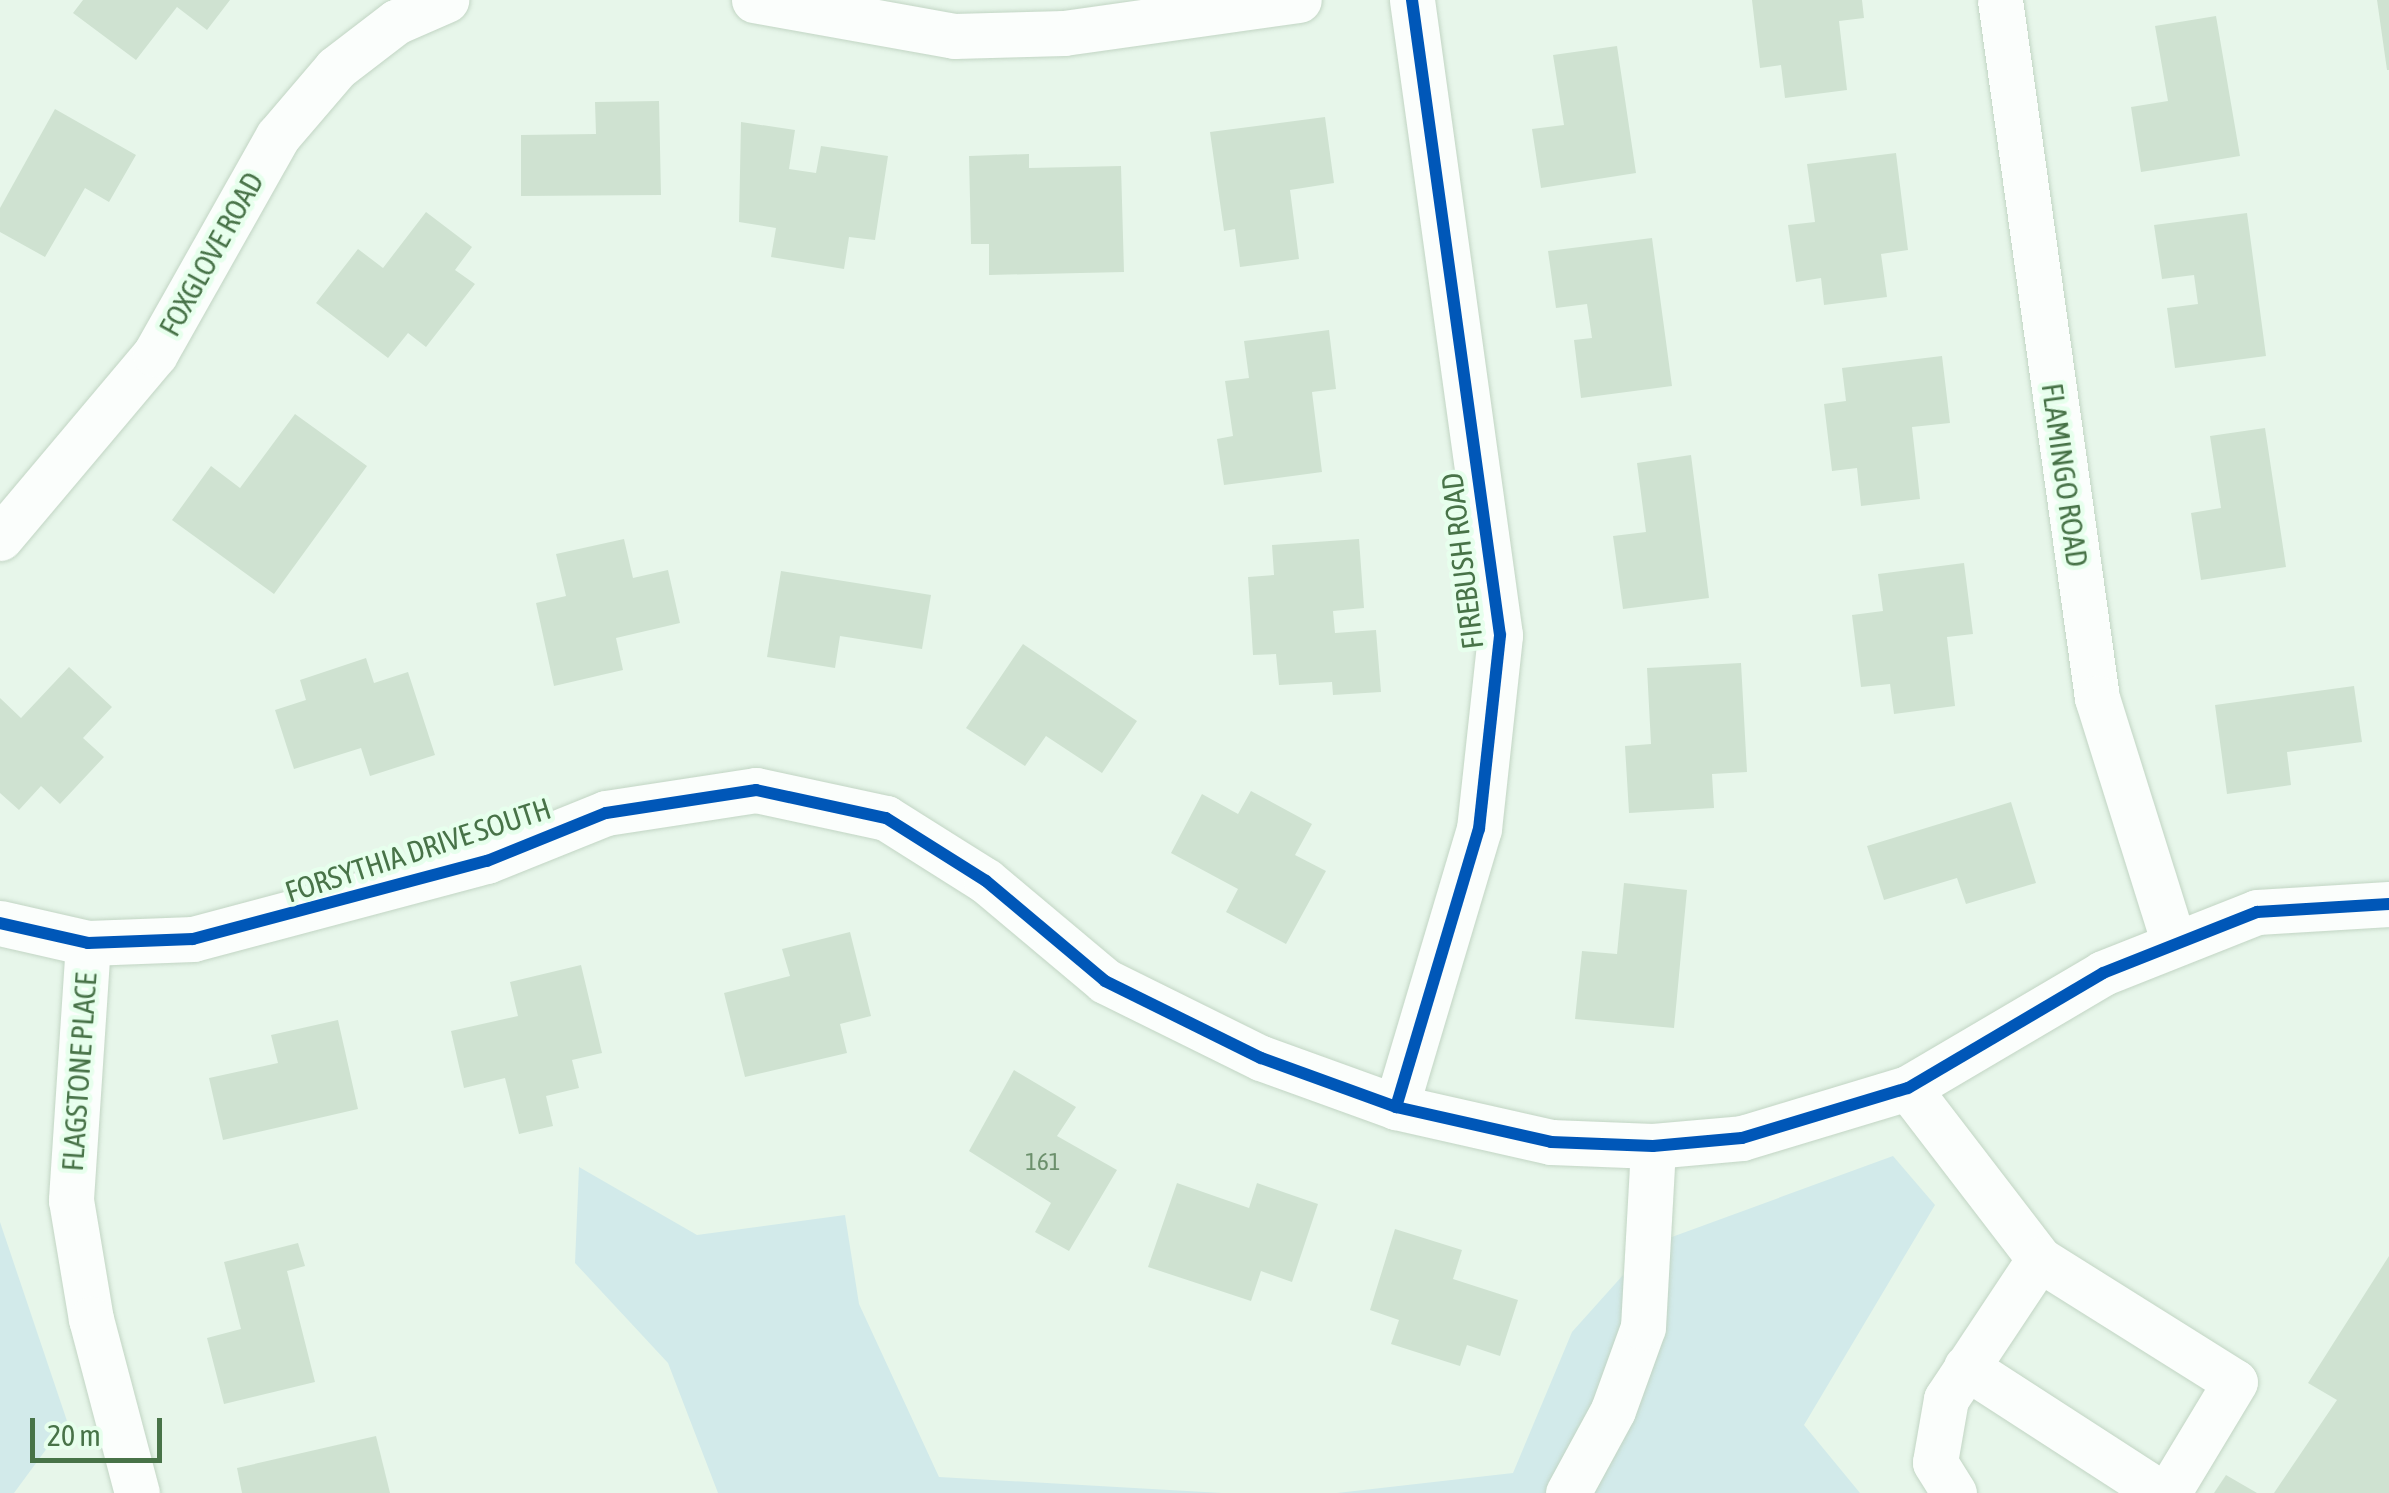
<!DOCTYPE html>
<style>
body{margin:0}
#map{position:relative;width:2389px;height:1493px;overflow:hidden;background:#e7f6ea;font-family:"Asap Condensed",sans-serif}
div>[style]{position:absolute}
.green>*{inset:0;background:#d2eaea}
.building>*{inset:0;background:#cfe2d1}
.roads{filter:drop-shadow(0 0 2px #c2d5c4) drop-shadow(0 0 2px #c2d5c4)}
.minor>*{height:45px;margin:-22.5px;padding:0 22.5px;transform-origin:22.5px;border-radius:22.5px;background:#fbfefc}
.cycleway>*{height:12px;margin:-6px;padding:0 6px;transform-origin:6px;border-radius:6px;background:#0057b8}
span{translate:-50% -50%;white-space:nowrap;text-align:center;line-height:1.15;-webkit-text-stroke:9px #e7ffed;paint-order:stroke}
.number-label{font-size:25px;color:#6c906c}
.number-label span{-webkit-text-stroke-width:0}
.street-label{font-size:30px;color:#487348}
.scale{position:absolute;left:30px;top:1418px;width:132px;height:45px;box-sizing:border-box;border:5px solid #487348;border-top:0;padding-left:12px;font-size:30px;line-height:35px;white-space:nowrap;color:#487348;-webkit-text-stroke:8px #e7ffed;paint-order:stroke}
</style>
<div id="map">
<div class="green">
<div style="clip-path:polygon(1893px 1156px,1935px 1205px,1804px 1425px,1860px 1493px,1337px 1493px,1513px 1473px,1572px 1332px,1650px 1245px)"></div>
<div style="clip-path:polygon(579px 1167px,697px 1235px,845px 1215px,859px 1304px,939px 1477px,1222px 1493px,718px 1493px,668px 1363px,575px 1263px)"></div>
<div style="clip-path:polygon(0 1222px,67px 1421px,14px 1493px,0 1493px)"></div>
</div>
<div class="building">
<div style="clip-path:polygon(83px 0,230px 0,207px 30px,177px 7px,136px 60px,73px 13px)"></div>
<div style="clip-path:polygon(1752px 0,1862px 0,1864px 18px,1839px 21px,1847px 90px,1785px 98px,1781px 65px,1760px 68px)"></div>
<div style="clip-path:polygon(2377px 0,2389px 0,2389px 70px,2387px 70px)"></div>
<div style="clip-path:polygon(2216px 16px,2240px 156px,2141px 172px,2131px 107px,2168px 101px,2155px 26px)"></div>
<div style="clip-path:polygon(1617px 46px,1636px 173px,1541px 188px,1532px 129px,1564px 125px,1553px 55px)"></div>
<div style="clip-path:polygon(659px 101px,661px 195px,521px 196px,521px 135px,596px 134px,595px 102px)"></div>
<div style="clip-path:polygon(55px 109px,136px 155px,109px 202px,85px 188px,45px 257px,0 232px,0 208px)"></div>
<div style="clip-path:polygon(1325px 117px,1334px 183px,1290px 190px,1299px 259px,1240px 267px,1235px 229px,1224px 231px,1210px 132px)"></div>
<div style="clip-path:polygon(741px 122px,795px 130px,789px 169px,816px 173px,821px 146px,888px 156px,875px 240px,849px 237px,844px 269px,771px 257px,776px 228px,739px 222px)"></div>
<div style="clip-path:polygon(1896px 153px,1908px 250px,1881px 254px,1887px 297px,1824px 305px,1821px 278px,1796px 282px,1788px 225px,1815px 222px,1807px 164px)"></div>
<div style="clip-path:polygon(1029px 154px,1029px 168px,1121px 166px,1124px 272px,989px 275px,989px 244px,971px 244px,969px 156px)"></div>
<div style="clip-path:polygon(426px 212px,472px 247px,455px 270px,475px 284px,426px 347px,408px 333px,388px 358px,316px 303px,358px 249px,383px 268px)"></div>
<div style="clip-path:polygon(2247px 213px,2266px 356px,2175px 368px,2167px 308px,2198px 304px,2194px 275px,2162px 279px,2154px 225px)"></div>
<div style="clip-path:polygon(1652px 238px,1672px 386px,1581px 398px,1574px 340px,1592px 338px,1587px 304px,1556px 308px,1548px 251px)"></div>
<div style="clip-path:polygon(1329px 330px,1336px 389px,1312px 392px,1322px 472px,1224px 485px,1217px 439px,1233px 436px,1225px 381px,1249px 378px,1244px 341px)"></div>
<div style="clip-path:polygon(1942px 356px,1950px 423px,1912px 427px,1920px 499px,1861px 506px,1857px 468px,1832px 471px,1824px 404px,1846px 401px,1842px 368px)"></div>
<div style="clip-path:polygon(295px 414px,367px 466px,274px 594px,172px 520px,211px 466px,240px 488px)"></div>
<div style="clip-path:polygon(2265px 428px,2286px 567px,2201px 580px,2191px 513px,2221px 508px,2210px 436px)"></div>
<div style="clip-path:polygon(1691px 455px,1709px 598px,1623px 609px,1613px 536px,1646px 532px,1637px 463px)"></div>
<div style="clip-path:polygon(624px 539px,633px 578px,668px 570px,680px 623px,616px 638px,623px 670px,554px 686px,536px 603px,566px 596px,556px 554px)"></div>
<div style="clip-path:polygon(1359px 539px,1364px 608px,1333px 611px,1335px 633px,1376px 630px,1381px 692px,1333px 695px,1332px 682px,1279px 685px,1276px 654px,1253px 655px,1248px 577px,1274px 575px,1272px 545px)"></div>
<div style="clip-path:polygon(1964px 563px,1973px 634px,1947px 637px,1955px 706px,1894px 714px,1890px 684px,1861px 687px,1852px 615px,1883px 611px,1878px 574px)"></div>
<div style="clip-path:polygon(781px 571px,931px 595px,922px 649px,840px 636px,835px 668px,767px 657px)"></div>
<div style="clip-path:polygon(1023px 644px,1137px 721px,1102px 773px,1046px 736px,1025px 766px,966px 728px)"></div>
<div style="clip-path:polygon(366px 658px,374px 683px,408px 672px,435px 755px,370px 776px,361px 748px,294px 769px,275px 710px,306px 700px,300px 680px)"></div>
<div style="clip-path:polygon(1741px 663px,1747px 772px,1712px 774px,1714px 808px,1629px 813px,1625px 746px,1651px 744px,1647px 668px)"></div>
<div style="clip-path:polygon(69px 667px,112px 707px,83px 738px,104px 757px,60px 804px,41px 786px,19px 810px,0 793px,0 698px,21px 718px)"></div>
<div style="clip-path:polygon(2354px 686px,2362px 742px,2287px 752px,2291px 785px,2227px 794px,2215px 705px)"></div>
<div style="clip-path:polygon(1251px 791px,1312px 824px,1295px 855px,1326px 871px,1286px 944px,1226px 912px,1238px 889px,1171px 853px,1202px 794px,1238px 814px)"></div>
<div style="clip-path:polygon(2011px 802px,2036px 883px,1966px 904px,1957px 878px,1884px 900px,1867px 846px)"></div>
<div style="clip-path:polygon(1624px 883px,1687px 890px,1674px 1028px,1575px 1019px,1582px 951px,1617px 954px)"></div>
<div style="clip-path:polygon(850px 932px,871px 1016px,840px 1024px,847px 1053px,745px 1077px,724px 993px,790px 976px,782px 949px)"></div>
<div style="clip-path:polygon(581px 965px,602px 1053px,572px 1060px,579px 1088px,546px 1096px,553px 1126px,519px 1134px,505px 1078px,464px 1088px,451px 1031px,518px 1016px,510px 982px)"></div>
<div style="clip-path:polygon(338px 1020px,358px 1109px,223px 1140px,209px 1078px,278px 1063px,271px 1035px)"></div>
<div style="clip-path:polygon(1014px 1070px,1076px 1107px,1057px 1136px,1117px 1170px,1069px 1251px,1035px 1232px,1051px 1203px,969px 1151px)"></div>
<div style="clip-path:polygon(1177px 1183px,1249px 1208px,1257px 1183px,1318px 1204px,1292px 1282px,1261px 1271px,1251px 1301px,1148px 1267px)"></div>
<div style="clip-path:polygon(1395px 1229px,1462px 1250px,1453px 1279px,1518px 1300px,1500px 1356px,1467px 1345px,1460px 1366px,1391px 1344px,1399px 1320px,1370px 1310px)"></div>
<div style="clip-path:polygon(298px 1243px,305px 1266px,287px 1271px,315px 1382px,224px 1404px,207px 1338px,241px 1329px,224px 1262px)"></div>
<div style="clip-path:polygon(2389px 1256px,2389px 1493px,2274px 1493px,2337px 1400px,2308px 1383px)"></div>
<div style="clip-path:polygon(376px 1436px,390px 1493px,242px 1493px,237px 1468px)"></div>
<div style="clip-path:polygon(2226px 1475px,2257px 1493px,2214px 1493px)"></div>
</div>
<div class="roads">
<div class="minor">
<div style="left:754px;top:0;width:203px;rotate:10.2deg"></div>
<div style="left:954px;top:36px;width:110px;rotate:-1.6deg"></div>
<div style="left:1064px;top:33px;width:237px;rotate:-8deg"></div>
<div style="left:2000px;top:0;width:705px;rotate:82.09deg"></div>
<div style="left:2097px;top:698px;width:254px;rotate:72.6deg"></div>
<div style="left:0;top:538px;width:241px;rotate:-49.9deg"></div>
<div style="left:155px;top:354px;width:250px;rotate:-60.6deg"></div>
<div style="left:278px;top:136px;width:89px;rotate:-49.5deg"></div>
<div style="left:336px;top:68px;width:76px;rotate:-37.5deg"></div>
<div style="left:396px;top:22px;width:55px;rotate:-23.7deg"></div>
<div style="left:0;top:923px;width:90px;rotate:12.8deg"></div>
<div style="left:88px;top:943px;width:105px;rotate:-2.2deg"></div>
<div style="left:193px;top:939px;width:304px;rotate:-14.9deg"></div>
<div style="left:487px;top:861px;width:128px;rotate:-22deg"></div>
<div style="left:606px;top:813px;width:152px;rotate:-8.7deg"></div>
<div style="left:756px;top:790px;width:133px;rotate:12.2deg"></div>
<div style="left:886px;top:818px;width:118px;rotate:32.2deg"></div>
<div style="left:986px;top:881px;width:155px;rotate:40deg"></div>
<div style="left:1105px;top:981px;width:174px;rotate:26.3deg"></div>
<div style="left:1261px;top:1058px;width:144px;rotate:19.9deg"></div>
<div style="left:1396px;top:1107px;width:159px;rotate:12.7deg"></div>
<div style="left:1551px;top:1142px;width:102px;rotate:2.2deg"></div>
<div style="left:1653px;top:1146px;width:89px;rotate:-5.1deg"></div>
<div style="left:1742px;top:1138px;width:173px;rotate:-16.8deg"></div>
<div style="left:1908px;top:1088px;width:226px;rotate:-30.5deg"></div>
<div style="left:2103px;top:973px;width:166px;rotate:-21.6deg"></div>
<div style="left:2257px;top:912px;width:132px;rotate:-3.5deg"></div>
<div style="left:88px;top:943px;width:258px;rotate:93.8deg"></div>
<div style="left:71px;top:1200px;width:121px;rotate:80.5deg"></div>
<div style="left:91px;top:1319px;width:180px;rotate:75.2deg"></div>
<div style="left:1908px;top:1088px;width:215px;rotate:52.5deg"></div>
<div style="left:2039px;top:1259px;width:231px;rotate:32.1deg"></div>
<div style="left:2235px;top:1382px;width:130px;rotate:121.1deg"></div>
<div style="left:1396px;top:1107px;width:290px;rotate:-73.4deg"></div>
<div style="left:1479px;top:829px;width:195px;rotate:-83.8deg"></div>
<div style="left:1500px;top:635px;width:641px;rotate:-97.89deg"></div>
<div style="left:1966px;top:1367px;width:232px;rotate:32.9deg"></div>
<div style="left:1568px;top:1493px;width:94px;rotate:-61.5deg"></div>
<div style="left:1613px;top:1410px;width:88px;rotate:-70.1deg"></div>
<div style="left:1643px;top:1327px;width:181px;rotate:-86.8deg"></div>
<div style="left:1954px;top:1493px;width:36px;rotate:-122deg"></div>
<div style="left:1935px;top:1462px;width:64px;rotate:-80.1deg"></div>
<div style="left:1946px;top:1399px;width:168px;rotate:-56.4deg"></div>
</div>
</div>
<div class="cycleway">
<div style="left:0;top:923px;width:90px;rotate:12.8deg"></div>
<div style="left:88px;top:943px;width:105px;rotate:-2.2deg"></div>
<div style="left:193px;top:939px;width:304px;rotate:-14.9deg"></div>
<div style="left:487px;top:861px;width:128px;rotate:-22deg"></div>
<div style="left:606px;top:813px;width:152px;rotate:-8.7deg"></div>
<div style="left:756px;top:790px;width:133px;rotate:12.2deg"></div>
<div style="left:886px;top:818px;width:118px;rotate:32.2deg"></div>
<div style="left:986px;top:881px;width:155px;rotate:40deg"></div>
<div style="left:1105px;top:981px;width:174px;rotate:26.3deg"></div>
<div style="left:1261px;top:1058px;width:144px;rotate:19.9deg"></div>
<div style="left:1396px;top:1107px;width:159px;rotate:12.7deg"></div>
<div style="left:1551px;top:1142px;width:102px;rotate:2.2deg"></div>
<div style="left:1653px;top:1146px;width:89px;rotate:-5.1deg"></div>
<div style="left:1742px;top:1138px;width:173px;rotate:-16.8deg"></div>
<div style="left:1908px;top:1088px;width:226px;rotate:-30.5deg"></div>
<div style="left:2103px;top:973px;width:166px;rotate:-21.6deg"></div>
<div style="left:2257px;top:912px;width:132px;rotate:-3.5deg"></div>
<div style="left:1396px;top:1107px;width:290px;rotate:-73.4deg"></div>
<div style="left:1479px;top:829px;width:195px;rotate:-83.8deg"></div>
<div style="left:1500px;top:635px;width:641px;rotate:-97.89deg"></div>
</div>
<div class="number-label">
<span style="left:1043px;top:1161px">161</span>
</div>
<div class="street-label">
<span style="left:211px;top:254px;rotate:-61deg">FOXGLOVE ROAD</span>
<span style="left:2065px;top:475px;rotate:82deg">FLAMINGO ROAD</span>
<span style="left:1462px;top:561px;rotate:-97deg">FIREBUSH ROAD</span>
<span style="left:418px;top:850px;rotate:-18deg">FORSYTHIA DRIVE SOUTH</span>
<span style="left:79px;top:1072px;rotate:-86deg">FLAGSTONE PLACE</span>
</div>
<div class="scale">20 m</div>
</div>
